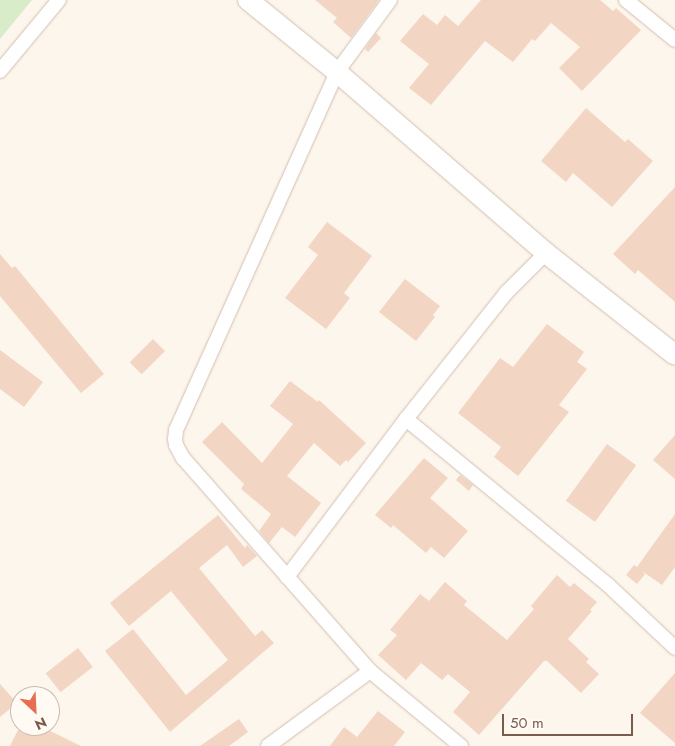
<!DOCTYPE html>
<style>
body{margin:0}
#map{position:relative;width:675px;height:746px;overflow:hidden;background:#fdf6ec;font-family:Jost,sans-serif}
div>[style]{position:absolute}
.green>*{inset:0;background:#d8ecc9}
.building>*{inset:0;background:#f3d5c3;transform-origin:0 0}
.roads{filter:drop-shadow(0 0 1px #d1beb0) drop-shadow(0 0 1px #d1beb0)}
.minor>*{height:14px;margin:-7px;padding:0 7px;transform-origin:7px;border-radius:7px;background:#fff}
.secondary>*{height:20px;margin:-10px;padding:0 10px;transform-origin:10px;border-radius:10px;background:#fff}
span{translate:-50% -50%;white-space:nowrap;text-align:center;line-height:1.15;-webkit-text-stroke:4px #fffaf3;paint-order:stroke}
.north{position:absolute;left:10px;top:686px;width:50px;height:50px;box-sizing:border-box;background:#fffaf3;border:1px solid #cabbb1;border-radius:50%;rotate:155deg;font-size:14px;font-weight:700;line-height:20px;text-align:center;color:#7a5c4d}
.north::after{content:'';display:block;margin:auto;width:18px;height:22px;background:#e76f51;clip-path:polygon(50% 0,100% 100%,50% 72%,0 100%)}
.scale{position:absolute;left:502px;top:714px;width:131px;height:22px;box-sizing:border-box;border:2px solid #7a5c4d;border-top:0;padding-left:6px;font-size:15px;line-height:18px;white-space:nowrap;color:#7a5c4d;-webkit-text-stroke:4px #fffaf3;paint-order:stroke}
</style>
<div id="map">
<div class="green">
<div style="clip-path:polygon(0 0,32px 0,0 39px)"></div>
</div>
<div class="building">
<div style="clip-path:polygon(315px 0,379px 0,351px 38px,333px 22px,337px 18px)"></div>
<div style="clip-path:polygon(481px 0,600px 0,613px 11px,616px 8px,641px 30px,582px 91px,559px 68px,580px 47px,551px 23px,535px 41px,532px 39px,513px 62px,485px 41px,431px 105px,409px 88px,429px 64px,400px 41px,423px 14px,437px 25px,445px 15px,458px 26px)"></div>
<div style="clip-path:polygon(376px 33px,381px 38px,368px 52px,365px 49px)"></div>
<div style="clip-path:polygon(586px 108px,625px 142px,628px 139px,653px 161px,612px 207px,573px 173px,566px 182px,541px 161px)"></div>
<div style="clip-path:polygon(675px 187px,675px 302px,638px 270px,635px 274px,613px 254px)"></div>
<div style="clip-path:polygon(327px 222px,372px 256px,344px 293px,350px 298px,326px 329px,285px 298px,318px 255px,308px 247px)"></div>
<div style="clip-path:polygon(0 254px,12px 268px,15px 266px,104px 374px,81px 393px,0 296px)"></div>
<div style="clip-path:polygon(405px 279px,440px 306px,433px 315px,435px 317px,416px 341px,379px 312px)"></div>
<div style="clip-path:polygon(547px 324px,584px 352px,577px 362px,587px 369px,559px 405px,569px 412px,518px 476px,494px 457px,501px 447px,458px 413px,500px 358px,513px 367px)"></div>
<div style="left:153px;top:339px;width:17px;height:33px;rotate:45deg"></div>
<div style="clip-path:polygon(0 350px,43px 382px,24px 407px,0 389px)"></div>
<div style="clip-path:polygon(290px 381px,318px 402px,319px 400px,366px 443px,348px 462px,346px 460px,340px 466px,314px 443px,287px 476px,321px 503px,295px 537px,282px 527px,269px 543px,259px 531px,271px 514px,241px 489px,244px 484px,202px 442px,222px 422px,262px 463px,293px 424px,270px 406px)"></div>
<div style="clip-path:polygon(675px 435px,675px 479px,653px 460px)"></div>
<div style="left:607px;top:444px;width:36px;height:70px;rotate:36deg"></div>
<div style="clip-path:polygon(424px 458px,448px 478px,430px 498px,468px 531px,444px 558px,431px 547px,426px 553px,393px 525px,391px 528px,375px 515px)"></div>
<div style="clip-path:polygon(460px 475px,473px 485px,469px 491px,456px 480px)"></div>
<div style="clip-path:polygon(675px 514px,675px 567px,662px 585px,642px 571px,645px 574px,637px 584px,626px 575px,634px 565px,637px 567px)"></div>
<div style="clip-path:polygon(218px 515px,245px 548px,247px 545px,257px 556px,243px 567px,227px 545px,199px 568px,255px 636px,262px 630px,274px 643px,170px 732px,105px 651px,133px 629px,186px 695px,228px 660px,171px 591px,129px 626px,110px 603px)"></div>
<div style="clip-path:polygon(557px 575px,570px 587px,574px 583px,597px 602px,590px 610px,592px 611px,568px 639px,589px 659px,586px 662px,599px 674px,581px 693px,547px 661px,544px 661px,479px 735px,453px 712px,470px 692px,448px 674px,442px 680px,421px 663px,406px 680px,378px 655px,397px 635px,390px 630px,420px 594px,429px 601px,445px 582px,467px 601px,464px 605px,507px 640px,534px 609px,531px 606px)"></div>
<div style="left:78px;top:648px;width:24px;height:41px;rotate:52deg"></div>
<div style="clip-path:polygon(675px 673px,675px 743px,640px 713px)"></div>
<div style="clip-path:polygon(0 684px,17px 703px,0 717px)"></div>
<div style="clip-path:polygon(378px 711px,405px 732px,394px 746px,330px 746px,344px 727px,357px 737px)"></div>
<div style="clip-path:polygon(239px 719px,248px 732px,229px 746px,200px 746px)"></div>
<div style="clip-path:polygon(20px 726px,40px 726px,81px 746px,10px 746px)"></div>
</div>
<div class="roads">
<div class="minor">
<div style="left:390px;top:0;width:89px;rotate:126.4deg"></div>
<div style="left:337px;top:72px;width:393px;rotate:114.2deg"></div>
<div style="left:176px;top:430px;width:9px;rotate:96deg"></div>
<div style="left:175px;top:439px;width:6px;rotate:81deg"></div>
<div style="left:176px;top:445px;width:15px;rotate:62deg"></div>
<div style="left:183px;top:458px;width:283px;rotate:48.7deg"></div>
<div style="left:370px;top:671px;width:118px;rotate:39.5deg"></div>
<div style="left:626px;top:0;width:63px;rotate:39.2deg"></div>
<div style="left:0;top:71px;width:92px;rotate:-50.3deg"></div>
<div style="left:546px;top:253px;width:57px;rotate:135deg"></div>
<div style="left:506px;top:293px;width:161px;rotate:128.4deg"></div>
<div style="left:406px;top:419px;width:261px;rotate:39.4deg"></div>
<div style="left:608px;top:585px;width:92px;rotate:43.2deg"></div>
<div style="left:287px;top:577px;width:198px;rotate:-53deg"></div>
<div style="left:268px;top:746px;width:127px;rotate:-36.3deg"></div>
</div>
<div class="secondary">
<div style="left:248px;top:0;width:114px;rotate:39deg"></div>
<div style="left:337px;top:72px;width:276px;rotate:40.9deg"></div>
<div style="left:546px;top:253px;width:164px;rotate:38.3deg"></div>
</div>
</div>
<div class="north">N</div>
<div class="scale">50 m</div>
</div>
